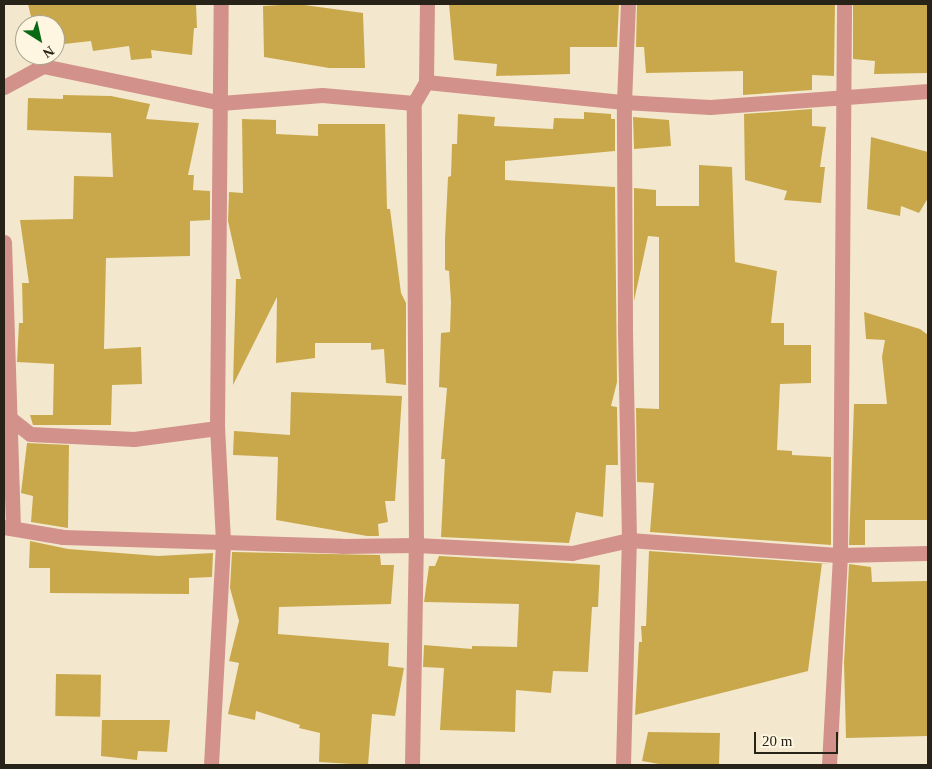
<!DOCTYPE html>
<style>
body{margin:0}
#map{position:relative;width:932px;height:769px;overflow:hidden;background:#f3e8cd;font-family:Georgia,serif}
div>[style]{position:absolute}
.building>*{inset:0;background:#c9a84c;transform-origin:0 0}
.street>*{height:15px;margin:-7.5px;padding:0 7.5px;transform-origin:7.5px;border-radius:7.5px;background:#d2918b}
span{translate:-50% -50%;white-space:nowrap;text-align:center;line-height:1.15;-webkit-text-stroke:5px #fef6e0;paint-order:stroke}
.frame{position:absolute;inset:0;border:5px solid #272319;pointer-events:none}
.north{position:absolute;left:15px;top:15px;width:50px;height:50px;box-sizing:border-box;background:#fef6e0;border:1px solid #a8a290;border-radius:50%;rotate:145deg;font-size:14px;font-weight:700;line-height:20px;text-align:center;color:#272319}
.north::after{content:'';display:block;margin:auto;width:18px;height:22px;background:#096a16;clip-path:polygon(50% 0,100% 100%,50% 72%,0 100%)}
.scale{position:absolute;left:754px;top:732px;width:84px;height:22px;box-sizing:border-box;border:2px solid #272319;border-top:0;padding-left:6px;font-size:15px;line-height:18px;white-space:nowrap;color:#272319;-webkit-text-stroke:4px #fef6e0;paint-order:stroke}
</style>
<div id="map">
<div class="building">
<div style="clip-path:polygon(28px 4px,196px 4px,197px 28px,194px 28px,192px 55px,151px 50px,152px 58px,131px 60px,129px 46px,93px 51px,91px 41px,55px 45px,55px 25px,33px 25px)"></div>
<div style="clip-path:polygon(297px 4px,363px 13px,365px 68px,329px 68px,264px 57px,263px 6px)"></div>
<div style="clip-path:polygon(449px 4px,619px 4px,617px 47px,570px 47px,570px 74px,496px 76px,497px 64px,454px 60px)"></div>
<div style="clip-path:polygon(637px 4px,835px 4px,834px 76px,812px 75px,812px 90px,743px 95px,743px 71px,646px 73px,644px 47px,636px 47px)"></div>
<div style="clip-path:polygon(853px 4px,928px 4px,928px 73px,874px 74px,875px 61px,853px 59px)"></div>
<div style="clip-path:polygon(63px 95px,111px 96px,150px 104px,146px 119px,199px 123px,188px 175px,194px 175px,193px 190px,210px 191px,210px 220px,190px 221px,190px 256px,106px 258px,104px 349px,141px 347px,142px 384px,112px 385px,111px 425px,33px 425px,30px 415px,53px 415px,54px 364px,17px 362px,19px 323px,23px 323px,22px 283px,29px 283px,20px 220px,73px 219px,74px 176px,113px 177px,111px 133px,27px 130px,28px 98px,63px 99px)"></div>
<div style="clip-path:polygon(812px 109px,812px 126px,826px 127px,820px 167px,825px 167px,821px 203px,784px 200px,787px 191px,745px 180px,744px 114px)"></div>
<div style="clip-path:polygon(584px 112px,611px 114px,611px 119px,615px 119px,615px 151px,505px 161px,505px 180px,615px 187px,617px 382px,611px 406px,617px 407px,618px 465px,606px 465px,603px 517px,576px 512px,569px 543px,441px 537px,445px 459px,441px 459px,447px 388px,439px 387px,441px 333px,450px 332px,451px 302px,449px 271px,445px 270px,445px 239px,448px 177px,451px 176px,452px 144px,457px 144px,458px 114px,495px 117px,494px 126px,553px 129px,554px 118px,584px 119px)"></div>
<div style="clip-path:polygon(633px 117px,669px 120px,671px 146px,634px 149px)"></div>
<div style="clip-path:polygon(242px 119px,276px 120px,276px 134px,318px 136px,318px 124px,385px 124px,387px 209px,390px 209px,401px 293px,406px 303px,406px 385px,386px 383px,384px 349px,371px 350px,371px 343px,315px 343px,315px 358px,276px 363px,277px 297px,233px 385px,236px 279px,241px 279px,228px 221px,229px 192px,243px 193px)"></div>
<div style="clip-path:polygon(871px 137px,928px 152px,928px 198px,919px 213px,901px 206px,900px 216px,867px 209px)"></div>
<div style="clip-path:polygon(699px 165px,732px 167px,735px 262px,777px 271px,771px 323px,784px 323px,784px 345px,811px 345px,811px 383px,780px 384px,777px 450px,792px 451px,792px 455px,831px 457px,831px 545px,650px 532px,654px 483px,637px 482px,636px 408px,659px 409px,659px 237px,648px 236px,634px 301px,634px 188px,656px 190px,656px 206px,699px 206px)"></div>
<div style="clip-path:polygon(864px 312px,920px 329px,928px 335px,928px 520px,865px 520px,865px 545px,849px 545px,854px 404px,887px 404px,882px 357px,885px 340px,866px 339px)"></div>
<div style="clip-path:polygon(291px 392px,402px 396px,395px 501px,385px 501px,388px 522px,378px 524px,379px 536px,360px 536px,367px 536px,276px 520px,278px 457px,233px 455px,234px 431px,290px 435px)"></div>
<div style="clip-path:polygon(27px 443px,69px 445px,68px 528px,31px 522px,33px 496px,21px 493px)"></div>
<div style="clip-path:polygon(30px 541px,68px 549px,158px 556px,213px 553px,212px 577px,189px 578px,189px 594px,50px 593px,50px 568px,29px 568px)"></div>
<div style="clip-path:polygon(649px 551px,830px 564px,822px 563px,808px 671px,635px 715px,639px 642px,642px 642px,641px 626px,646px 626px)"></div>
<div style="clip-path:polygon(232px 552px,380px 555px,381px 565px,394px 565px,391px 604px,279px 607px,278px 634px,389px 643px,388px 666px,404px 668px,395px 716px,372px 714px,368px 765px,319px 762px,320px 733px,299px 728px,300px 725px,256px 711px,255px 720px,228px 714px,239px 663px,229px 661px,239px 621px,230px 588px)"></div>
<div style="clip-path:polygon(439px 556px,600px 565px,598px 607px,592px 607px,588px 672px,553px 671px,551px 693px,516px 690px,515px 732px,440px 730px,444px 668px,423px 667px,424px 645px,472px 649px,472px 646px,517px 647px,519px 604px,424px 602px,429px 566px,435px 566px)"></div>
<div style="clip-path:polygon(849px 564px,871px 567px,872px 582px,928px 581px,928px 736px,846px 738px,844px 663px)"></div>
<div style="left:56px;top:674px;width:45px;height:42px;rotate:1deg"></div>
<div style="clip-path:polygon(102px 720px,170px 720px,167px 752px,138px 751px,137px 760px,101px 756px)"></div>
<div style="clip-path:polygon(648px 732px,720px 733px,719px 765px,665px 765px,642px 761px)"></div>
</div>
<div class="street">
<div style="left:426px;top:82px;width:78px;rotate:-89.3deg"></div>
<div style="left:4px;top:87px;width:44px;rotate:-28.3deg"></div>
<div style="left:43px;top:66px;width:182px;rotate:11.7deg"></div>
<div style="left:221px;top:103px;width:101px;rotate:-4.5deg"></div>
<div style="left:322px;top:95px;width:92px;rotate:5deg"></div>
<div style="left:414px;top:103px;width:24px;rotate:-60deg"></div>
<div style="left:426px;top:82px;width:199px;rotate:5.8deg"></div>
<div style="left:624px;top:102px;width:86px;rotate:3.3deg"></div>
<div style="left:710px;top:107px;width:219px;rotate:-4.2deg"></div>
<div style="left:4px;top:242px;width:285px;rotate:88.2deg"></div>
<div style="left:7px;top:416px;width:29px;rotate:38deg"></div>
<div style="left:30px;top:434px;width:104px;rotate:2.8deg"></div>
<div style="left:134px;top:439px;width:84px;rotate:-7.5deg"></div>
<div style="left:4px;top:527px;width:60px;rotate:9.6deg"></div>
<div style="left:63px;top:537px;width:279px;rotate:1.8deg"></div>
<div style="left:342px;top:546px;width:74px;rotate:-0.8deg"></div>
<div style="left:416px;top:545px;width:156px;rotate:2.9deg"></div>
<div style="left:572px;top:553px;width:58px;rotate:-12.8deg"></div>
<div style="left:629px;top:540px;width:212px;rotate:4.1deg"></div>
<div style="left:840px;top:555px;width:88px;rotate:-1.3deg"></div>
<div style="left:211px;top:765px;width:224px;rotate:-86.9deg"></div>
<div style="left:223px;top:541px;width:113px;rotate:-93deg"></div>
<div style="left:217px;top:428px;width:424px;rotate:-89.5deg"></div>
<div style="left:412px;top:765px;width:220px;rotate:-89deg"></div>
<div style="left:416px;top:545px;width:442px;rotate:-90.3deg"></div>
<div style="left:623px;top:765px;width:225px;rotate:-88.5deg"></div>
<div style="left:629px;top:540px;width:216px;rotate:-91.1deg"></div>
<div style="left:625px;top:324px;width:222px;rotate:-90.3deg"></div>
<div style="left:624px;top:102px;width:98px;rotate:-87.7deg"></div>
<div style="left:829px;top:765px;width:210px;rotate:-87deg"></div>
<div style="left:840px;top:555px;width:551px;rotate:-89.58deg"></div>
</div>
<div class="frame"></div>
<div class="north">N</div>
<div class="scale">20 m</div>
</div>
